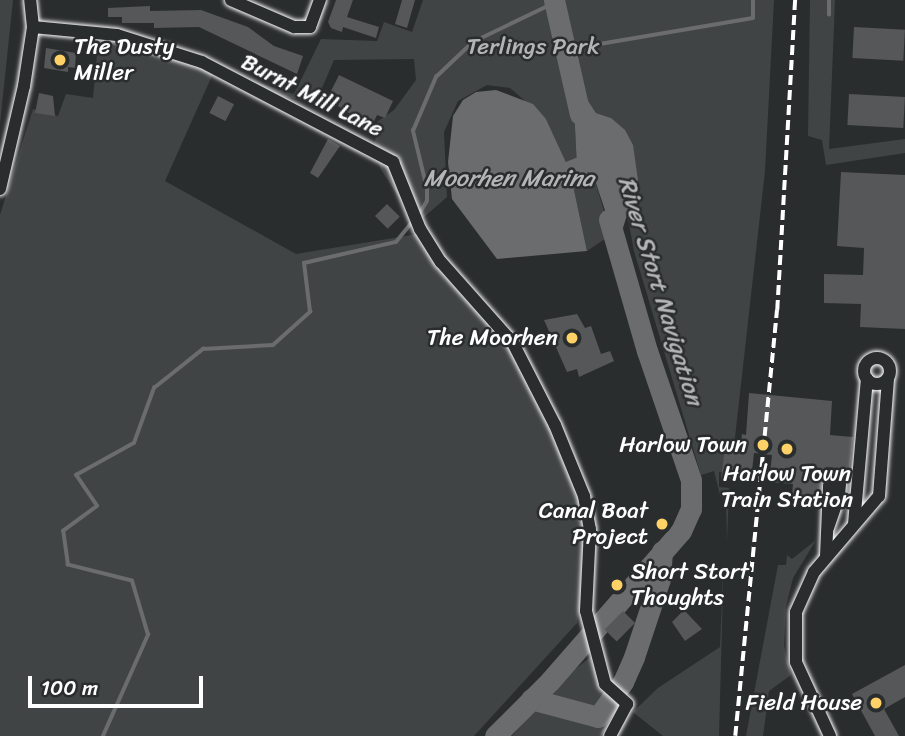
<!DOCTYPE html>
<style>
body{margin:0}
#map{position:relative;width:905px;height:736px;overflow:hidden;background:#2a2d2e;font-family:Sriracha,sans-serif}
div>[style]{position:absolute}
.green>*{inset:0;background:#414445}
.water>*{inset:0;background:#6a6c6d}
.stream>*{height:3.5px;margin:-1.75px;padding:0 1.75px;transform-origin:1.75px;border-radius:1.75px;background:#6a6c6d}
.river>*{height:21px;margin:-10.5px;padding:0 10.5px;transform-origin:10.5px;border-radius:10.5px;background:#6a6c6d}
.building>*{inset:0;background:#555758;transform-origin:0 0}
.roads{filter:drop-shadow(0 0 2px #fff) drop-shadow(0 0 2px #fff)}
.minor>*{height:12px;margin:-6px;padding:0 6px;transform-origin:6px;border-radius:6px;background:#2a2d2e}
.minor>.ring{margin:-6px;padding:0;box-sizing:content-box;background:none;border:12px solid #2a2d2e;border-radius:50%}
.rail>*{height:3.5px;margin-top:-1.75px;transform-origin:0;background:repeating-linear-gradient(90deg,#fff 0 10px,transparent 0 15px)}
.dots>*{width:19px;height:19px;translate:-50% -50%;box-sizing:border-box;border:4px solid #2a2d2e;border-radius:50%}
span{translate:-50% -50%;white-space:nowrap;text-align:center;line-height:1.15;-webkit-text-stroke:5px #2a2d2e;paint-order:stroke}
.poi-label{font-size:23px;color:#fff}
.left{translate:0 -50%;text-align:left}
.right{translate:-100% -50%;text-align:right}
.park-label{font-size:23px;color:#b3b4b5}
.street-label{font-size:23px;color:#fff}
.water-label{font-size:24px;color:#b4b6b6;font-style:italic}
.scale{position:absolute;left:28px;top:676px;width:175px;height:32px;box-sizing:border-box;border:4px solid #fff;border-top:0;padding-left:9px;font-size:21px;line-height:24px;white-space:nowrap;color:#fff;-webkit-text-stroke:5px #2a2d2e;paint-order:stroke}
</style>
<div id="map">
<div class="green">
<div style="clip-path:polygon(0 0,13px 0,0 124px)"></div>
<div style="clip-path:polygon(423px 0,774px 0,765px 171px,731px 473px,719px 472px,719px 487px,729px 488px,727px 542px,726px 501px,720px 495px,714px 471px,701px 475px,634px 251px,626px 208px,638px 180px,611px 118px,596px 113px,581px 90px,573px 88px,577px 168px,593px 174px,611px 235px,587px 251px,570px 171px,546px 119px,510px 88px,487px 85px,458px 101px,444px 132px,447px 197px,416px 224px,380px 168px,375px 142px,377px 122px,394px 110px,416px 80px,414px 59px,334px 60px,316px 102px,255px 92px,258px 83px,294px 94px,321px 39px,377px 41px,384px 22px,412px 32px)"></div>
<div style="clip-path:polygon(810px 0,835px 0,829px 149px,905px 139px,905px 153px,826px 165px,822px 140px,808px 136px)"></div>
<div style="clip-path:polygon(99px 32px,215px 69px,165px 181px,296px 254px,418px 234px,432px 261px,494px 321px,524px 368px,573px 477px,583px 516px,585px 563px,577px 623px,474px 736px,0 736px,0 215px,33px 109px,58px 116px,66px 94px,93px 98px)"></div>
<div style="clip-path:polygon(816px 540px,793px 578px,786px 606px,784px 646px,791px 675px,769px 691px,763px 736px,746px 736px,778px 565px,786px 565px,787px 555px,792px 559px)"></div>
<div style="clip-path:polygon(724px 552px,719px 736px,663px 736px,633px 712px,658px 688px,720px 647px)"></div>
<div style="clip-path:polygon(592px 656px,599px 685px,619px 707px,601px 736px,512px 736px,565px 677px)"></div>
</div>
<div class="water">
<div style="clip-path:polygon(573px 87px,581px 90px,596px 113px,611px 118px,625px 130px,633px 145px,638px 180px,617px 247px,593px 174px,577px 168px)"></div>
<div style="clip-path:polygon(496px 90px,533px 104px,546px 119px,570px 171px,587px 251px,497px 259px,452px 199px,448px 162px,453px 116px,463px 100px,476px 92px)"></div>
</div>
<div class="stream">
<div style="left:829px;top:15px;width:15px;rotate:-90deg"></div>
<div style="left:588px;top:46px;width:167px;rotate:-9.6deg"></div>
<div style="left:753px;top:18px;width:18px;rotate:-90deg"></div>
<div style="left:418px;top:216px;width:17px;rotate:-59deg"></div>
<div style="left:427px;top:201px;width:12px;rotate:-90deg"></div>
<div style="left:427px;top:189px;width:60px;rotate:-103.6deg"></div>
<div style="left:413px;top:131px;width:59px;rotate:-66.9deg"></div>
<div style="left:436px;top:77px;width:51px;rotate:-43.4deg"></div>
<div style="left:473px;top:42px;width:90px;rotate:-25.7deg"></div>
<div style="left:103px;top:736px;width:111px;rotate:-66deg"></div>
<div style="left:148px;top:635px;width:56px;rotate:-106.5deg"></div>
<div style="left:132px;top:581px;width:66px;rotate:-166deg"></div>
<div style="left:68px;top:565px;width:34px;rotate:-98deg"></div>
<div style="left:63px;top:531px;width:42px;rotate:-36.3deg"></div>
<div style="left:97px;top:506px;width:37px;rotate:-124deg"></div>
<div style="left:76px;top:475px;width:66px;rotate:-28.9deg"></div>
<div style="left:134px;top:443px;width:59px;rotate:-70deg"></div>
<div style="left:154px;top:388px;width:63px;rotate:-38.5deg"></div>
<div style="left:203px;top:349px;width:70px;rotate:-3.3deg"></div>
<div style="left:273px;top:345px;width:50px;rotate:-41.7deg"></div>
<div style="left:310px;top:312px;width:49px;rotate:-97deg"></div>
<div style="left:304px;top:263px;width:94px;rotate:-12.9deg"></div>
<div style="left:396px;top:242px;width:27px;rotate:-51deg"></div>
</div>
<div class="river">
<div style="left:554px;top:0;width:117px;rotate:77.2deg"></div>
<div style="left:570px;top:171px;width:8px;rotate:-23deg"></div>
<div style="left:531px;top:699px;width:69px;rotate:15deg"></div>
<div style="left:598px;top:717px;width:43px;rotate:-54.5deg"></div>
<div style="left:623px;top:682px;width:27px;rotate:-66deg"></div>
<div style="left:634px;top:657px;width:82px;rotate:-71.6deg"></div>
<div style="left:660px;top:579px;width:28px;rotate:-86deg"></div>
<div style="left:495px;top:736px;width:78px;rotate:-45deg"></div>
<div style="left:550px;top:681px;width:199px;rotate:-48.9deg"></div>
<div style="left:681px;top:531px;width:24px;rotate:-66deg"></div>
<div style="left:691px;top:509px;width:29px;rotate:-90deg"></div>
<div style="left:691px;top:480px;width:136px;rotate:-108.8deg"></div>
<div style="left:647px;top:351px;width:137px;rotate:-106.1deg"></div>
</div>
<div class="building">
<div style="clip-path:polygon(336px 0,353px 0,347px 17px,379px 27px,376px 38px,343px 27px,342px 32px,331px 28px,328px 22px)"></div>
<div style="clip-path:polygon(402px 0,415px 0,407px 28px,395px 24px)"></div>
<div style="clip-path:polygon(150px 6px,150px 11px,201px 10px,248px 27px,274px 46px,303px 56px,297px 74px,199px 27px,154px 28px,154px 23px,122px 23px,122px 17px,108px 17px,108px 8px)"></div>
<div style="left:854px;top:27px;width:51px;height:31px;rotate:3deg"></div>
<div style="clip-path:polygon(46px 48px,76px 53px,75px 68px,68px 67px,68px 72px,44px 68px)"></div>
<div style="clip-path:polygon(339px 75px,393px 101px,385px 118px,377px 115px,369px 132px,356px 126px,359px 120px,338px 106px,342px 97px,331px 91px)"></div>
<div style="clip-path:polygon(39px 93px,53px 96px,55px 116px,35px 113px)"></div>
<div style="left:849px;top:94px;width:56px;height:31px;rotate:3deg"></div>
<div style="left:218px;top:96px;width:18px;height:19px;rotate:27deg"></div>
<div style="clip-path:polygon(328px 139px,340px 146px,318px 178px,310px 173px)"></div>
<div style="clip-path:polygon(841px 172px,905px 175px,905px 329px,860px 327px,861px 304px,824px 303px,824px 274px,863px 275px,864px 248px,837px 246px)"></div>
<div style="left:387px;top:204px;width:18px;height:17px;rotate:45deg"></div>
<div style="clip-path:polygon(577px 314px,585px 328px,591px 326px,601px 354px,610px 351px,614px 361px,579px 377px,577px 369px,567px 372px,544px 320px)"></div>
<div style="clip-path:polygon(749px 393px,832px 401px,830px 435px,853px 437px,850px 469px,826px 467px,819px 497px,792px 495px,793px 484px,769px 482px,772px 455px,754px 453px,751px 480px,721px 478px,726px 440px,741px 442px,742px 434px,746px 435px)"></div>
<div style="clip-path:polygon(684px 610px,702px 629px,685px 641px,672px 622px)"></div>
<div style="left:623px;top:611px;width:17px;height:26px;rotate:45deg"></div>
<div style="clip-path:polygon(905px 665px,905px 697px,884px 709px,899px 736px,875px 736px,852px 694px)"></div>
</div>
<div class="roads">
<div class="minor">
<div style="left:231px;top:0;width:69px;rotate:23.2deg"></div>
<div style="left:294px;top:27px;width:16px"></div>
<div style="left:310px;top:27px;width:29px;rotate:-70deg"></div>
<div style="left:33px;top:27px;width:84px;rotate:5.4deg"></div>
<div style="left:117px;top:35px;width:89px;rotate:17.6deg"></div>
<div style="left:202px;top:62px;width:216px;rotate:27.6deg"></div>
<div style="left:393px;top:162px;width:72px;rotate:68.1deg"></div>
<div style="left:420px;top:229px;width:39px;rotate:58deg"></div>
<div style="left:441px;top:262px;width:108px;rotate:48.4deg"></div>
<div style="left:513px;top:343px;width:92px;rotate:62.9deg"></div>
<div style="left:555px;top:425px;width:77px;rotate:67.8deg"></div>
<div style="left:584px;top:496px;width:34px;rotate:80deg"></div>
<div style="left:590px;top:529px;width:82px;rotate:92.8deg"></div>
<div style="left:586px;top:611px;width:75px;rotate:75.4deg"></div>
<div style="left:605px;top:684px;width:30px;rotate:42deg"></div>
<div style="left:627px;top:704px;width:36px;rotate:118deg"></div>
<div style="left:0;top:189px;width:106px;rotate:-76.9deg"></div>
<div style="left:24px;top:86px;width:60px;rotate:-81.3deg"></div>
<div style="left:33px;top:27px;width:27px;rotate:-96deg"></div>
<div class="ring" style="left:864px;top:358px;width:14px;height:14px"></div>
<div style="left:854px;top:524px;width:146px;rotate:-84.9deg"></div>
<div style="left:826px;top:556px;width:70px;rotate:-87.5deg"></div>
<div style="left:829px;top:486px;width:8px;rotate:-45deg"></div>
<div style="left:835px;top:480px;width:6px;rotate:39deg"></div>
<div style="left:840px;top:484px;width:12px;rotate:95deg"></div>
<div style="left:839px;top:496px;width:34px;rotate:109deg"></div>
<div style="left:830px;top:736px;width:81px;rotate:-114.7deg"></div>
<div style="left:796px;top:662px;width:50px;rotate:-90deg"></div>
<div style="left:796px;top:612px;width:44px;rotate:-65.8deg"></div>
<div style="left:814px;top:572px;width:100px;rotate:-49.5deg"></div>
<div style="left:879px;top:496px;width:118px;rotate:-85.6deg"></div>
</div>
</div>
<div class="rail">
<div style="left:735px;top:736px;width:428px;rotate:-84.4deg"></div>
<div style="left:777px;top:310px;width:311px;rotate:-86.7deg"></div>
</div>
<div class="dots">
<div style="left:60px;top:60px;background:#ffd166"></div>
<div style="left:572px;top:338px;background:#ffd166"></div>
<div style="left:763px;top:445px;background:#ffd166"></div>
<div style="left:787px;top:449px;background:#ffd166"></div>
<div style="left:662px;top:524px;background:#ffd166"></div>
<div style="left:617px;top:585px;background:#ffd166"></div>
<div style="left:876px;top:703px;background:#ffd166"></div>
</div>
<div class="poi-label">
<span class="left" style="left:74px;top:60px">The Dusty<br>Miller</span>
<span class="right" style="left:558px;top:338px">The Moorhen</span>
<span class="right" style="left:747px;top:445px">Harlow Town</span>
<span style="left:787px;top:487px">Harlow Town<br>Train Station</span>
<span class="right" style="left:648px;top:524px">Canal Boat<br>Project</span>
<span class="left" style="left:631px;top:585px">Short Stort<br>Thoughts</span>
<span class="right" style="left:862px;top:703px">Field House</span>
</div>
<div class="park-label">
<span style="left:533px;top:47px">Terlings Park</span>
</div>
<div class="street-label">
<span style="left:312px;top:96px;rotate:27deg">Burnt Mill Lane</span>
</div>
<div class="water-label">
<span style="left:509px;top:179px">Moorhen Marina</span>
<span style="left:660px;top:291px;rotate:73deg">River Stort Navigation</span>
</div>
<div class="scale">100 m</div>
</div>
